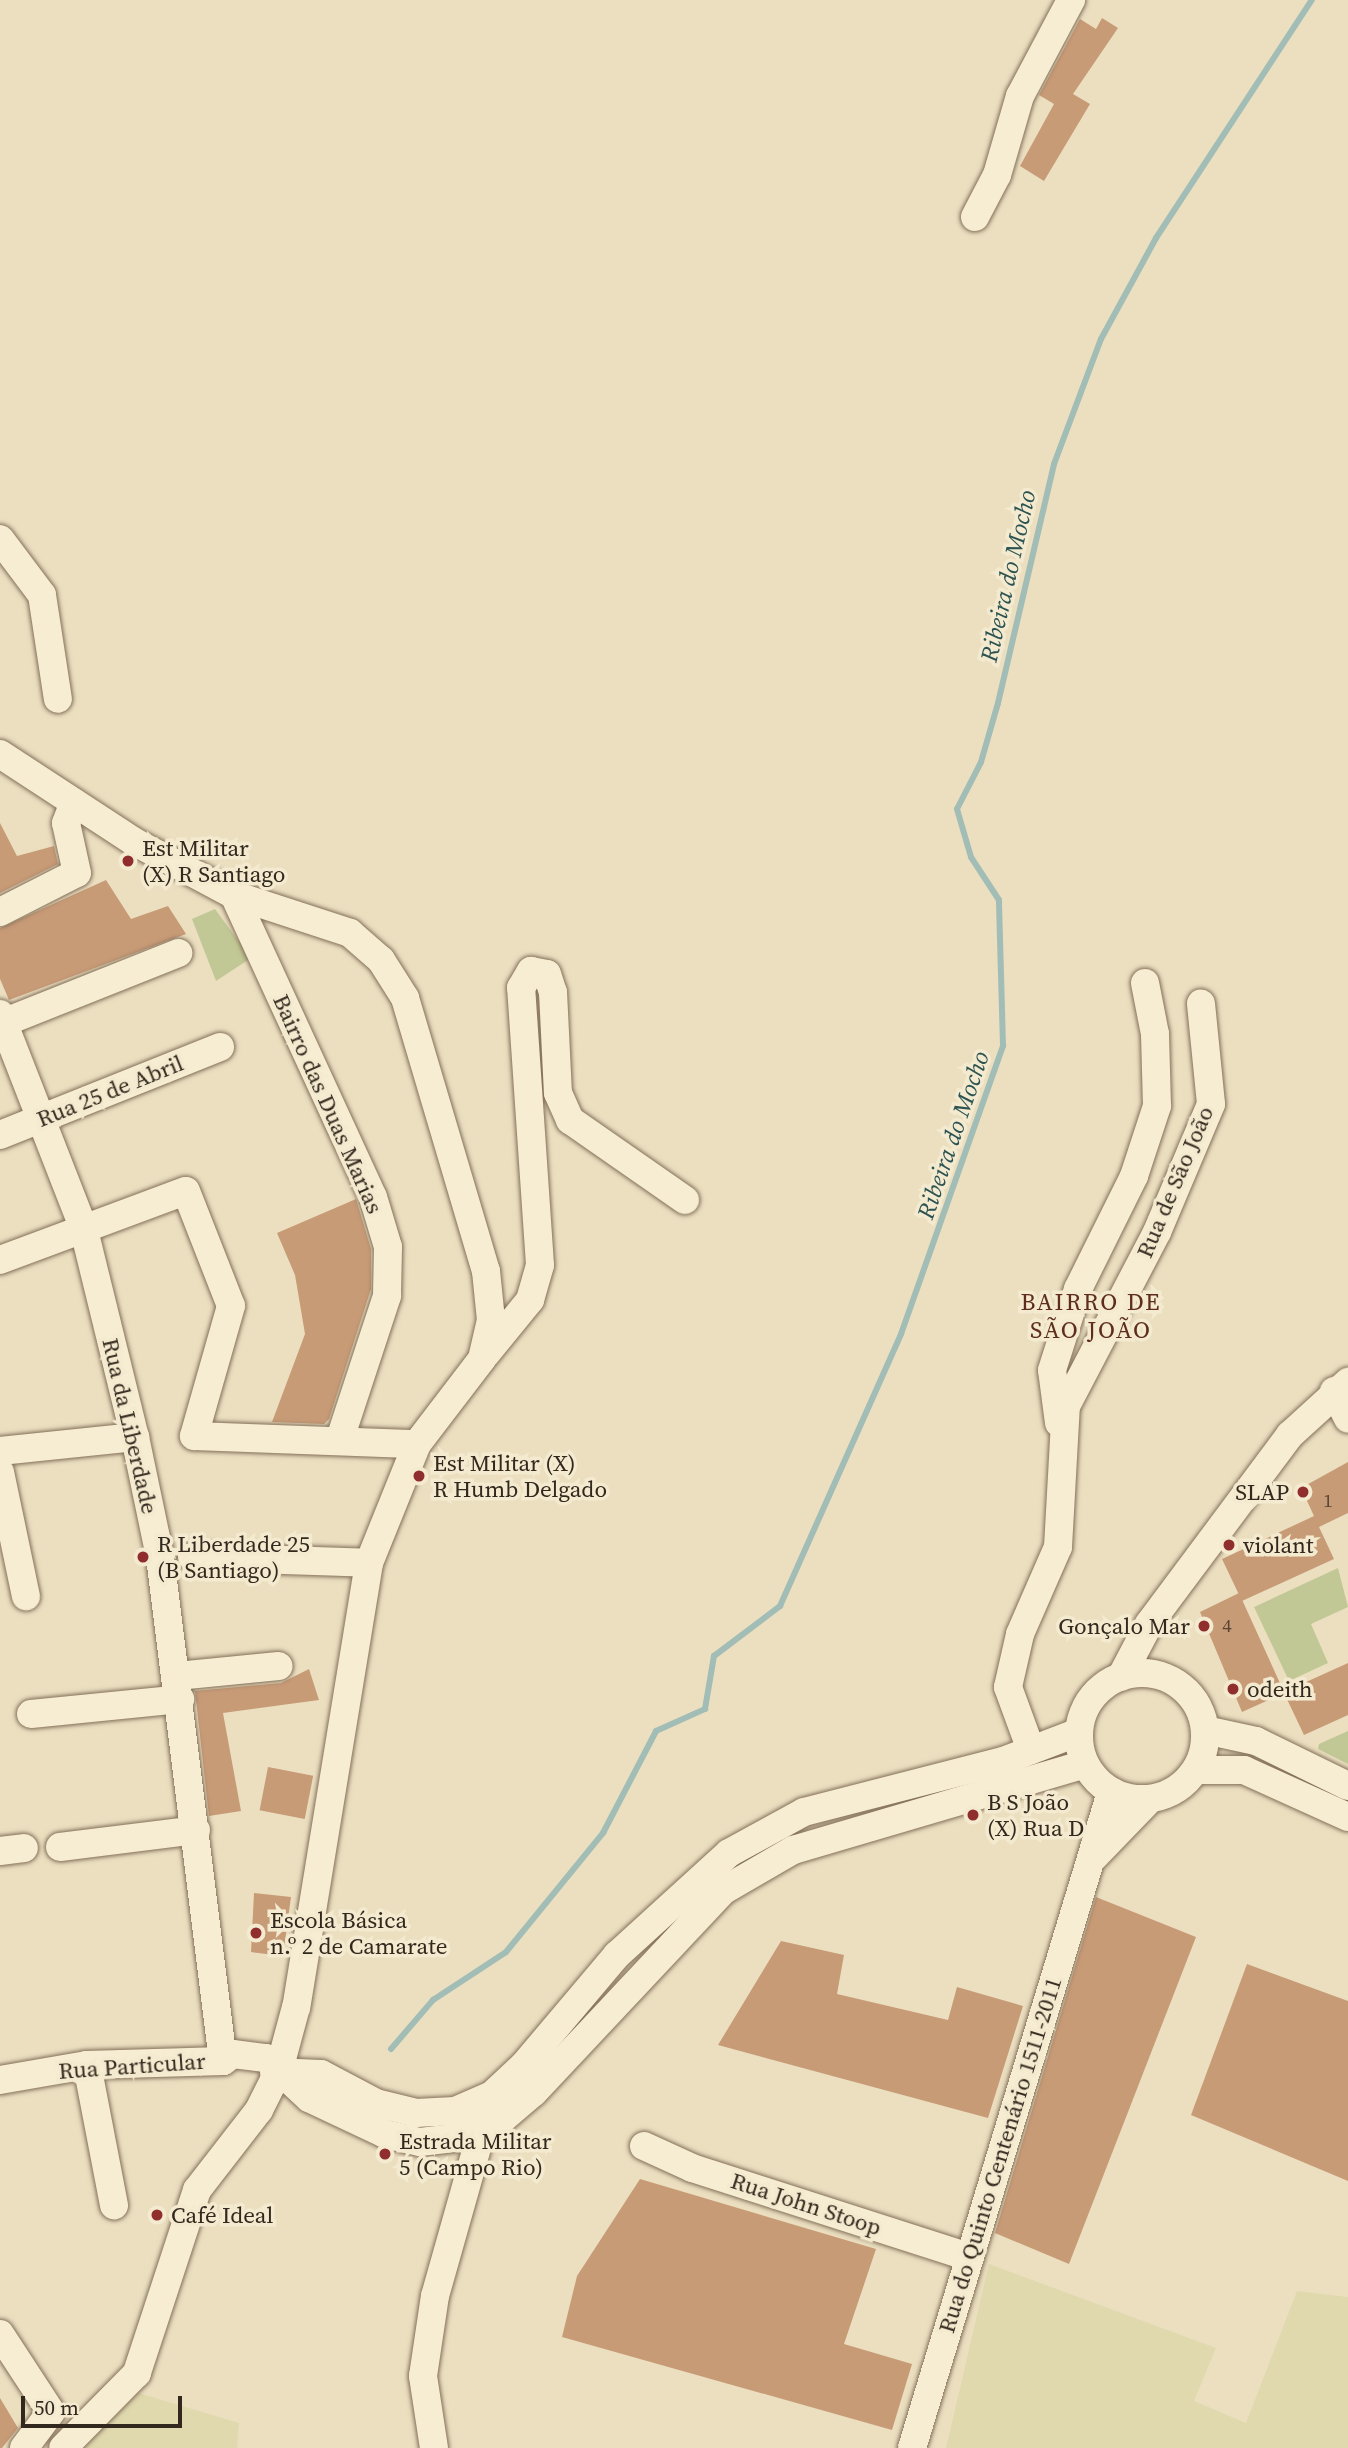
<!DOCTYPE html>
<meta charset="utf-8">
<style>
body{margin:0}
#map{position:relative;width:1348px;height:2448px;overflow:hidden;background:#ebdfc0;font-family:"Source Serif 4",serif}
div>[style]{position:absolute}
.farmland>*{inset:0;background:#e0d9ae}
.green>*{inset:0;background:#c1c895}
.stream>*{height:6px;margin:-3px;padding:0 3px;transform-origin:3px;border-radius:3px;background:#a2bdb6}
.building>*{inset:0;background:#c89b77;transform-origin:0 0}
.roads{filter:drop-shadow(0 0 2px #837059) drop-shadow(0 0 2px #837059)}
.minor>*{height:28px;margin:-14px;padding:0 14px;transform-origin:14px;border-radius:14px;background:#f7edd2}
.minor>.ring{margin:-14px;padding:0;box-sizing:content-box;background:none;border:28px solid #f7edd2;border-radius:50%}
.dots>*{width:19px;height:19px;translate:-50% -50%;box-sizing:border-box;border:4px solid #f3eacf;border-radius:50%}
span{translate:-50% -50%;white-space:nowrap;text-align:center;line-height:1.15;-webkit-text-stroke:7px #f3eacf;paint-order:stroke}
.number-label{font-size:19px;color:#584534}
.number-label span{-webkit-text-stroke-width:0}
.poi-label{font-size:23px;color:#33281d}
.left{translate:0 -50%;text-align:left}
.right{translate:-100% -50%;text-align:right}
.street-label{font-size:23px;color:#33281d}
.water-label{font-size:24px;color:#2c5351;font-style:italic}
.neighbourhood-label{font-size:24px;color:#5e2d1e;letter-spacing:2px}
.scale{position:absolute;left:21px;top:2396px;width:161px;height:32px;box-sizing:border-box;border:4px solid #33281d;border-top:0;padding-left:9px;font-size:21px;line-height:24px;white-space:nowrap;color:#33281d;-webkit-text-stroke:5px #f3eacf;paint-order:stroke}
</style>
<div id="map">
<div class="farmland">
<div style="clip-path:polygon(989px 2264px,1216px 2348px,1194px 2401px,1246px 2423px,1297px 2291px,1348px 2297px,1348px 2448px,946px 2448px)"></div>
<div style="clip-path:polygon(132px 2391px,239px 2423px,237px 2448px,76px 2448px)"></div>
</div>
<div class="green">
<div style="clip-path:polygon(215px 909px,251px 958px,216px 981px,192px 919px)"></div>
<div style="clip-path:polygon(1338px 1568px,1348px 1607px,1311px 1624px,1328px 1663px,1289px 1681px,1254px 1607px)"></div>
<div style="clip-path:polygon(1348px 1731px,1348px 1764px,1318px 1749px,1319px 1744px)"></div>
</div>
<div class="stream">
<div style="left:391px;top:2049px;width:65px;rotate:-49.4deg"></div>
<div style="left:433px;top:2000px;width:87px;rotate:-33.3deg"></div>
<div style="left:506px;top:1952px;width:154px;rotate:-50.8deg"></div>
<div style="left:603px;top:1833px;width:115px;rotate:-62.5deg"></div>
<div style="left:656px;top:1731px;width:54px;rotate:-24.2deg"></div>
<div style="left:705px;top:1709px;width:54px;rotate:-80.4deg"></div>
<div style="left:714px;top:1656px;width:83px;rotate:-37.1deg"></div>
<div style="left:780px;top:1606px;width:298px;rotate:-66deg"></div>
<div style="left:901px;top:1334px;width:306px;rotate:-70.5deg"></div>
<div style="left:1003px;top:1046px;width:146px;rotate:-91.6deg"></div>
<div style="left:999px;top:900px;width:51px;rotate:-123.1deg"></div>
<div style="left:971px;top:857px;width:50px;rotate:-106.3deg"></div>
<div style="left:957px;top:809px;width:53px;rotate:-62.9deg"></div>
<div style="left:981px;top:762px;width:61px;rotate:-73.9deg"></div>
<div style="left:998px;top:703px;width:245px;rotate:-76.8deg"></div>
<div style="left:1054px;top:464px;width:134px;rotate:-69.4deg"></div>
<div style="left:1101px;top:339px;width:115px;rotate:-61.4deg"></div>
<div style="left:1156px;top:238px;width:285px;rotate:-56.8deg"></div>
</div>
<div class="building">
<div style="clip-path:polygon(1102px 18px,1118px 28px,1073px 94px,1090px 104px,1044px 181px,1020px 166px,1054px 104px,1039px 95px,1080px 19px,1096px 29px)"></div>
<div style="clip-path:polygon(0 823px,17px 856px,54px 846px,58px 864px,0 893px)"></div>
<div style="clip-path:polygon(106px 880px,131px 919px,168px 906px,186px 934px,9px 1000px,0 979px,0 928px)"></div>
<div style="clip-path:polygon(356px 1199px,371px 1249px,371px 1289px,329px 1419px,324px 1424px,272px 1422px,305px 1334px,295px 1275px,277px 1233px)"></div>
<div style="clip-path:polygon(1348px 1462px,1348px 1513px,1319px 1527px,1334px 1559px,1242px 1601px,1222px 1559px,1314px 1516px,1301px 1488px)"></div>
<div style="clip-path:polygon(1239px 1593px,1284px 1692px,1348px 1663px,1348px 1715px,1304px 1735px,1284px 1693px,1242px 1712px,1200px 1612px)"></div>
<div style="clip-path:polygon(309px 1669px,319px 1700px,223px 1713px,241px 1811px,209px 1816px,195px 1691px,281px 1683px)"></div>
<div style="left:268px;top:1767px;width:46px;height:44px;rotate:11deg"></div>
<div style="clip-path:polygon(254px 1893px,291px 1897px,283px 1956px,251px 1952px)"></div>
<div style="clip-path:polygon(1096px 1897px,1196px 1937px,1069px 2264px,995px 2233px)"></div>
<div style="clip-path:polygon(781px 1941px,844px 1955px,837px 1994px,948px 2020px,957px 1987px,1023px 2006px,988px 2118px,718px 2045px)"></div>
<div style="clip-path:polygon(1247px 1964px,1348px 2001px,1348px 2181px,1191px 2115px)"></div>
<div style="clip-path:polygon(640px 2179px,876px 2249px,844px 2344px,912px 2364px,892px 2430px,562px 2337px,577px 2276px)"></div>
<div style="clip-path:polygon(0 2398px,18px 2428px,2px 2448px,0 2448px)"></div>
</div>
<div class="roads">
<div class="minor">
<div style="left:975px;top:217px;width:47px;rotate:-62.4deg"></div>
<div style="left:997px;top:175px;width:82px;rotate:-73.8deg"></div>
<div style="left:1020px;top:96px;width:109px;rotate:-62deg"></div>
<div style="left:0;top:539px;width:70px;rotate:53.1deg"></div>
<div style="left:42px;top:595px;width:105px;rotate:81.3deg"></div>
<div style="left:0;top:754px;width:159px;rotate:33.2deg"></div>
<div style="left:133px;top:841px;width:115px;rotate:28.1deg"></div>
<div style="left:234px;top:895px;width:122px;rotate:18.1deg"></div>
<div style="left:350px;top:933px;width:41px;rotate:41.1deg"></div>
<div style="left:381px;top:960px;width:45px;rotate:57.7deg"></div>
<div style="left:405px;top:998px;width:285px;rotate:73.5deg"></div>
<div style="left:486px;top:1271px;width:49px;rotate:84.2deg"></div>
<div style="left:491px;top:1320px;width:40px;rotate:103deg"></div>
<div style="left:482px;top:1359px;width:107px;rotate:127.4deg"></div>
<div style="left:417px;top:1444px;width:128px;rotate:112deg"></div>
<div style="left:369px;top:1563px;width:450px;rotate:99.3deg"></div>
<div style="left:296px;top:2007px;width:65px;rotate:105.1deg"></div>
<div style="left:279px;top:2070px;width:45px;rotate:116.6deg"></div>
<div style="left:259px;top:2110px;width:101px;rotate:127.8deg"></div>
<div style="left:197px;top:2190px;width:193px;rotate:108.2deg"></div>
<div style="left:137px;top:2373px;width:105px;rotate:134.6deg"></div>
<div style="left:234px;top:895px;width:332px;rotate:65.3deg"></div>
<div style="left:373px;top:1197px;width:52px;rotate:73.3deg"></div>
<div style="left:388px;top:1247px;width:49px;rotate:91.2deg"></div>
<div style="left:387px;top:1296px;width:151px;rotate:108.2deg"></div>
<div style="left:0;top:912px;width:86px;rotate:-26.9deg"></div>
<div style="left:77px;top:873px;width:51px;rotate:-102.4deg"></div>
<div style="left:66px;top:823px;width:22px;rotate:-69deg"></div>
<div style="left:0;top:1014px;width:232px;rotate:68.7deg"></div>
<div style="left:84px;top:1230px;width:213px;rotate:76.2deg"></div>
<div style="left:135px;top:1437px;width:123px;rotate:78.2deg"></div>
<div style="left:160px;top:1557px;width:508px;rotate:82.87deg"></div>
<div style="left:0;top:1024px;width:192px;rotate:-21.7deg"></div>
<div style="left:0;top:1135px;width:237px;rotate:-21.8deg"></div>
<div style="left:0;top:1260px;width:198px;rotate:-20.4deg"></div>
<div style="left:186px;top:1191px;width:123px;rotate:68.6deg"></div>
<div style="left:231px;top:1306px;width:135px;rotate:105.9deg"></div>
<div style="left:194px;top:1436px;width:223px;rotate:2.1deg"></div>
<div style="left:486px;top:1354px;width:70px;rotate:-50.8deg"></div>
<div style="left:530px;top:1300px;width:36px;rotate:-74deg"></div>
<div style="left:540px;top:1265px;width:278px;rotate:-93.9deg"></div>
<div style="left:521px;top:988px;width:20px;rotate:-60deg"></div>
<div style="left:531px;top:971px;width:16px;rotate:11deg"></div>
<div style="left:547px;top:974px;width:19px;rotate:72deg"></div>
<div style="left:553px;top:992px;width:101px;rotate:87.2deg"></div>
<div style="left:558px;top:1093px;width:30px;rotate:66deg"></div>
<div style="left:570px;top:1120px;width:140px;rotate:34.8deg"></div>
<div style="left:1334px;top:1391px;width:31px;rotate:63deg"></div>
<div style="left:1059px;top:1423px;width:53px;rotate:-97.5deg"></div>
<div style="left:1052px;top:1370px;width:85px;rotate:-72.2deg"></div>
<div style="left:1078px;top:1289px;width:126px;rotate:-63.6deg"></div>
<div style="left:1134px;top:1176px;width:74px;rotate:-71.8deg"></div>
<div style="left:1157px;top:1106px;width:72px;rotate:-91.6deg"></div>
<div style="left:1155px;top:1034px;width:52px;rotate:-101.1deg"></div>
<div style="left:0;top:1451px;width:136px;rotate:-5.9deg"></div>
<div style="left:0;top:1472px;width:127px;rotate:78.2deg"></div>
<div style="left:192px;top:1557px;width:177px;rotate:1.9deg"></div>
<div class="ring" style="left:1079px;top:1673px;width:98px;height:98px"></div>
<div style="left:177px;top:1676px;width:102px;rotate:-5.6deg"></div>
<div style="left:1121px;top:1677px;width:60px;rotate:-62.2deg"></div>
<div style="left:1149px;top:1624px;width:236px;rotate:-53.3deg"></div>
<div style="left:1290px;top:1435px;width:79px;rotate:-42.4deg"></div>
<div style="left:31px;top:1714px;width:150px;rotate:-5.7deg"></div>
<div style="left:1205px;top:1730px;width:52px;rotate:12.2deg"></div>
<div style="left:1256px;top:1741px;width:102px;rotate:26.1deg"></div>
<div style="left:1031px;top:1750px;width:67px;rotate:-110.1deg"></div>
<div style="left:1008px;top:1687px;width:54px;rotate:-77.2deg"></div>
<div style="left:1020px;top:1634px;width:95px;rotate:-66.4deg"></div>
<div style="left:1058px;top:1547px;width:141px;rotate:-86.8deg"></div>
<div style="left:1066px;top:1406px;width:196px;rotate:-62.4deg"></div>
<div style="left:1157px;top:1232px;width:139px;rotate:-67.1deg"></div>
<div style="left:1211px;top:1104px;width:101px;rotate:-95.7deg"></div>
<div style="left:1196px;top:1770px;width:48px"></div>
<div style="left:1244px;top:1770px;width:114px;rotate:24.3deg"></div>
<div style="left:60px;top:1847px;width:137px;rotate:-7.1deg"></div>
<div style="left:0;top:1851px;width:24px;rotate:-7deg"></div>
<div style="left:1093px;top:1858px;width:81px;rotate:-46deg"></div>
<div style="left:87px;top:2065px;width:143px;rotate:79.1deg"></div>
<div style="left:274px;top:2072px;width:47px;rotate:2.4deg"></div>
<div style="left:321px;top:2074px;width:62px;rotate:27.8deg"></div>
<div style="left:376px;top:2103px;width:41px;rotate:14deg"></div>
<div style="left:416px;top:2113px;width:39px;rotate:-3deg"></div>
<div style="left:455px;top:2111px;width:40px;rotate:-23.4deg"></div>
<div style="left:492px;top:2095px;width:44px;rotate:-43.2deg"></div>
<div style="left:524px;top:2065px;width:144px;rotate:-49.8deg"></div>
<div style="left:617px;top:1955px;width:151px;rotate:-42.3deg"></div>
<div style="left:729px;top:1853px;width:85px;rotate:-28.7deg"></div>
<div style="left:804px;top:1812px;width:205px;rotate:-14.4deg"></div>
<div style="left:1003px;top:1761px;width:81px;rotate:-20.9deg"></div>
<div style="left:0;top:2080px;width:88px;rotate:-9.8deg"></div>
<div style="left:87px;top:2065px;width:136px;rotate:-1.7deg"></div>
<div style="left:223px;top:2061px;width:12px;rotate:-35deg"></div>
<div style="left:233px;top:2054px;width:33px;rotate:7deg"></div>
<div style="left:266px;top:2058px;width:59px;rotate:42.9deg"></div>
<div style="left:309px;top:2098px;width:84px;rotate:25.3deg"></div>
<div style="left:385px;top:2134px;width:36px;rotate:13deg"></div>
<div style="left:420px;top:2142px;width:42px;rotate:-6.8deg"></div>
<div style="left:462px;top:2137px;width:43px;rotate:-23.6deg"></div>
<div style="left:501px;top:2120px;width:43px;rotate:-40.3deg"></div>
<div style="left:534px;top:2092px;width:277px;rotate:-46.8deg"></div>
<div style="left:724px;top:1890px;width:80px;rotate:-30.1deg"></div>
<div style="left:793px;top:1850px;width:304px;rotate:-16.4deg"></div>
<div style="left:644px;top:2146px;width:53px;rotate:24.6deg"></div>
<div style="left:692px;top:2168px;width:291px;rotate:17.8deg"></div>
<div style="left:0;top:2334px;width:93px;rotate:56.8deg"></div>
<div style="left:51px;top:2412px;width:45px;rotate:126.9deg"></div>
<div style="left:434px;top:2448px;width:73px;rotate:-98.7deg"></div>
<div style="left:423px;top:2376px;width:81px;rotate:-81.5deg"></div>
<div style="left:435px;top:2296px;width:173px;rotate:-74.2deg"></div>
<div style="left:912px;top:2448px;width:686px;rotate:-73.12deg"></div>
</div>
</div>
<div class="dots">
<div style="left:128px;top:861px;background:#8f2e2c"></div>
<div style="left:419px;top:1476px;background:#8f2e2c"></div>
<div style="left:1303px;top:1492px;background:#8f2e2c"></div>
<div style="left:1229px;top:1545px;background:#8f2e2c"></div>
<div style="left:143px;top:1557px;background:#8f2e2c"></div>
<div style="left:1204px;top:1626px;background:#8f2e2c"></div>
<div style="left:1233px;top:1689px;background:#8f2e2c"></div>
<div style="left:973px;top:1815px;background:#8f2e2c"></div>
<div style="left:256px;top:1933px;background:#8f2e2c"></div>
<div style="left:385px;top:2154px;background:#8f2e2c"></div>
<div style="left:157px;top:2215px;background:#8f2e2c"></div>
</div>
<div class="number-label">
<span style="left:1328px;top:1501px">1</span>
<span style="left:1227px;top:1626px">4</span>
</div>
<div class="poi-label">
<span class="left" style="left:142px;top:861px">Est Militar<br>(X) R Santiago</span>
<span class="left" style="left:433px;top:1476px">Est Militar (X)<br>R Humb Delgado</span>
<span class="right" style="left:1289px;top:1492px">SLAP</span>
<span class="left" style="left:157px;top:1557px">R Liberdade 25<br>(B Santiago)</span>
<span class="left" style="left:1243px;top:1545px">violant</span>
<span class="right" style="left:1190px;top:1626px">Gonçalo Mar</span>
<span class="left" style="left:1247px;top:1689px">odeith</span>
<span class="left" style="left:987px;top:1815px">B S João<br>(X) Rua D</span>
<span class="left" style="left:270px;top:1933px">Escola Básica<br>n.º 2 de Camarate</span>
<span class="left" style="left:399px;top:2154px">Estrada Militar<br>5 (Campo Rio)</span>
<span class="left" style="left:171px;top:2215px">Café Ideal</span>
</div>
<div class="street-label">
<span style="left:110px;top:1091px;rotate:-22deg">Rua 25 de Abril</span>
<span style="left:328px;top:1104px;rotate:66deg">Bairro das Duas Marias</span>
<span style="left:1175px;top:1182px;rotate:-67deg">Rua de São João</span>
<span style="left:130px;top:1426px;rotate:77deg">Rua da Liberdade</span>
<span style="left:132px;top:2066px;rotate:-4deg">Rua Particular</span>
<span style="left:1000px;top:2155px;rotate:-73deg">Rua do Quinto Centenário 1511-2011</span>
<span style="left:806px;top:2204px;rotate:18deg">Rua John Stoop</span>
</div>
<div class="water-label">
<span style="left:1008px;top:576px;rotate:-77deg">Ribeira do Mocho</span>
<span style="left:953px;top:1135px;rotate:-71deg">Ribeira do Mocho</span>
</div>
<div class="neighbourhood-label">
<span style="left:1091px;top:1316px">BAIRRO DE<br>SÃO JOÃO</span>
</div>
<div class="scale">50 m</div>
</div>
